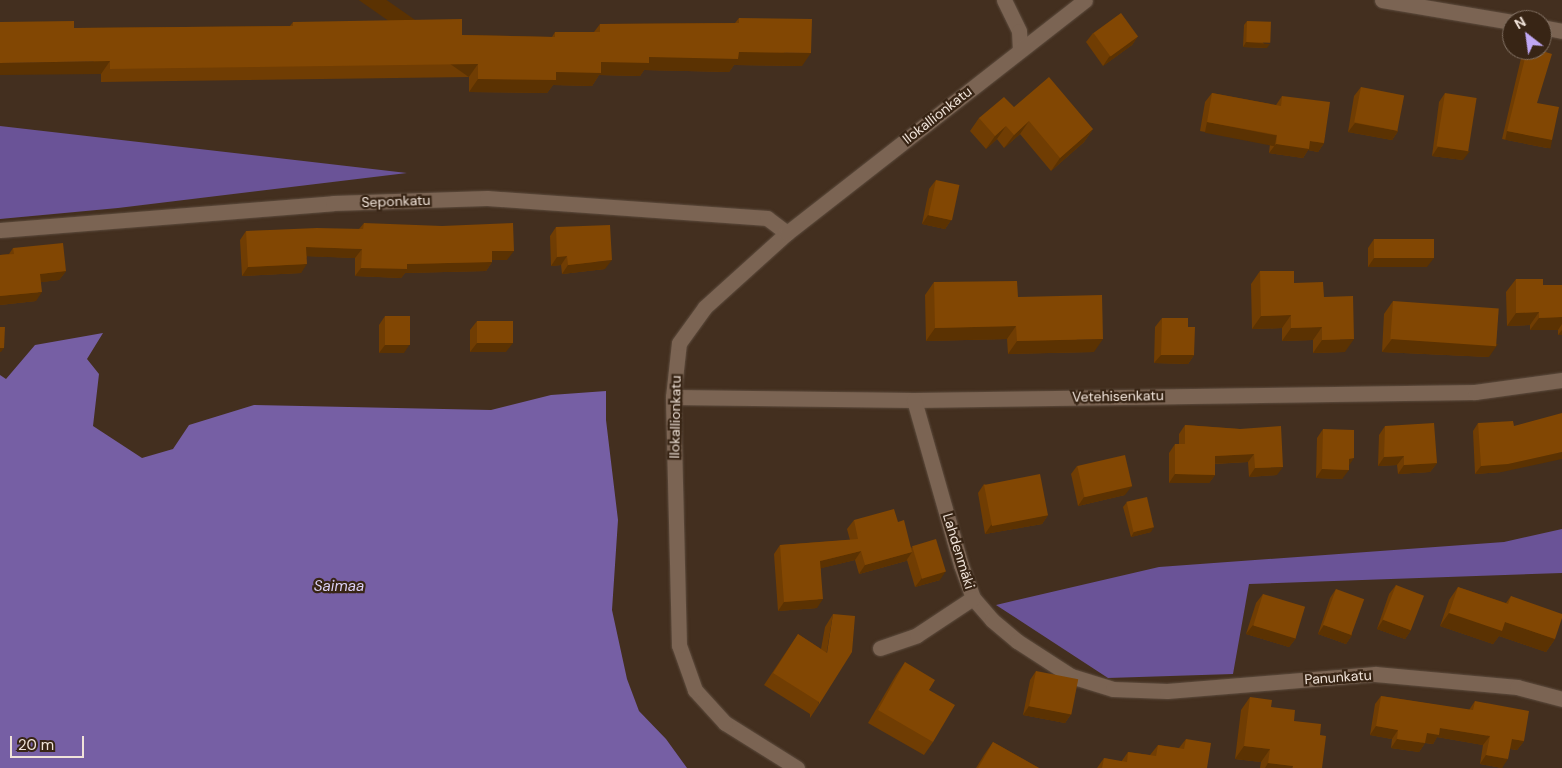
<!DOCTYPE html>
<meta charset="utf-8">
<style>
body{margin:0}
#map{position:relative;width:1562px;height:768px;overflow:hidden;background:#432f1f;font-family:"DM Sans",sans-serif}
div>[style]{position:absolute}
.forest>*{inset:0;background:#6a5397}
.water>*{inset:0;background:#765fa4}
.roads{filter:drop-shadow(0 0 1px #5d4c3e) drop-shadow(0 0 1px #5d4c3e)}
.minor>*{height:15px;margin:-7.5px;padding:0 7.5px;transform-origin:7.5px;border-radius:7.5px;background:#7b6453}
.wall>*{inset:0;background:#703d03}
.shaded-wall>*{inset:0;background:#5b3202;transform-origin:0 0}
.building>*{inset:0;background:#824703;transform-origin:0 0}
span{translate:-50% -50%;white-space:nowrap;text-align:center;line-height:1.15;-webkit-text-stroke:4.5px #382515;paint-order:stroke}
.street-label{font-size:14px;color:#f0e3d9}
.water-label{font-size:15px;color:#dbd0f7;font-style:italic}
.north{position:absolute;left:1502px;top:10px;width:50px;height:50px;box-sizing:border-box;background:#382515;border:1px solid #827163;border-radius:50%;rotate:330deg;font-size:14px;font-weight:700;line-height:20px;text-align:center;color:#f0e3d9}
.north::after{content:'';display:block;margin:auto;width:18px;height:22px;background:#c0a8f4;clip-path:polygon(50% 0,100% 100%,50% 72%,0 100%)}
.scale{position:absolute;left:10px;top:736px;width:74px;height:22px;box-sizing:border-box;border:2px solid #f0e3d9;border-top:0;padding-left:6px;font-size:15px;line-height:18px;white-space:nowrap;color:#f0e3d9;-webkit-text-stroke:4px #382515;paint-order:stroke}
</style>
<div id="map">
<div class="forest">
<div style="clip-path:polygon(0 126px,407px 173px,118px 208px,0 219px)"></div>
<div style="clip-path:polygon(1562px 529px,1562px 573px,1249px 584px,1233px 674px,1108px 678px,996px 605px,1159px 567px,1504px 542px)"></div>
</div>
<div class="water">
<div style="clip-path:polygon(103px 333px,87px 359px,99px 374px,93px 426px,142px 458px,173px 449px,189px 425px,254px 405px,491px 410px,551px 395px,606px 391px,606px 420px,618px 520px,612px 610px,627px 679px,639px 711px,666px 739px,687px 768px,0 768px,0 375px,6px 379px,35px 345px)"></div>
</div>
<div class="roads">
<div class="minor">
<div style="left:1004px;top:0;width:34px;rotate:64deg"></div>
<div style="left:1019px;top:31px;width:18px;rotate:87deg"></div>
<div style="left:1382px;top:0;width:132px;rotate:9.6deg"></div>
<div style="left:1542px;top:27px;width:20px;rotate:11deg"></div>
<div style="left:0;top:230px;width:334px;rotate:-4.6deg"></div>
<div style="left:333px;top:203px;width:154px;rotate:-1.9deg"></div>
<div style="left:487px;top:198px;width:281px;rotate:4.1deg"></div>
<div style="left:767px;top:218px;width:25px;rotate:37deg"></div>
<div style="left:673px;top:397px;width:241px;rotate:0.7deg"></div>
<div style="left:914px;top:400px;width:561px;rotate:-0.82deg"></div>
<div style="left:1475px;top:392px;width:88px;rotate:-7.9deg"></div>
<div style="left:914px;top:400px;width:172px;rotate:74.1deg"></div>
<div style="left:961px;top:565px;width:35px;rotate:70deg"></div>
<div style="left:973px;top:598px;width:29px;rotate:49deg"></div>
<div style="left:992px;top:620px;width:33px;rotate:40deg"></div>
<div style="left:1017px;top:641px;width:64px;rotate:32.9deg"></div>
<div style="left:1071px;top:676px;width:44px;rotate:17.2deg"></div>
<div style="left:1113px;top:689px;width:54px;rotate:2.1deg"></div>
<div style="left:1167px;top:691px;width:209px;rotate:-4.7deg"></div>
<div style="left:1375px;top:674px;width:143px;rotate:5.2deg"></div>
<div style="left:1517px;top:687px;width:47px;rotate:14.9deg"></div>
<div style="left:880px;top:648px;width:39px;rotate:-19deg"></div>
<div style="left:917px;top:635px;width:67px;rotate:-33.5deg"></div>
<div style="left:797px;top:768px;width:85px;rotate:-148deg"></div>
<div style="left:725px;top:723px;width:45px;rotate:-132.3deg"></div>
<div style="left:695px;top:690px;width:48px;rotate:-109.6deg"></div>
<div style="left:679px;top:645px;width:248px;rotate:-91.4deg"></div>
<div style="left:673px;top:397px;width:54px;rotate:-83.7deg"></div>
<div style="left:679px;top:343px;width:44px;rotate:-54.2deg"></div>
<div style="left:705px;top:307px;width:110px;rotate:-42.1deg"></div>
<div style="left:787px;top:233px;width:378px;rotate:-38deg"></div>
</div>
</div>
<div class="wall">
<div style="clip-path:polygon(739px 18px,802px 66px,734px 65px,729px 72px,644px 70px,640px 76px,599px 75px,592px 86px,553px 85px,547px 93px,469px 92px,469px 77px,101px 82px,101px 74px,74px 28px,290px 26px,293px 22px,462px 35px,552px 37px,555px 32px,594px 32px,600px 24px,735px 23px)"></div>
<div style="clip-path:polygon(1247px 21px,1267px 48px,1243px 47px,1244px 25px)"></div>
<div style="clip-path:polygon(1093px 33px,1138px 36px,1132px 45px,1103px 66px,1086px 42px)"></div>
<div style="clip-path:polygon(1525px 50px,1539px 50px,1537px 103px,1547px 148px,1502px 139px,1522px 54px)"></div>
<div style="clip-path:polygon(1361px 87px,1398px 131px,1392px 140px,1348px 132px,1354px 96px)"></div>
<div style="clip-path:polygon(1212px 93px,1276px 105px,1282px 96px,1324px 143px,1318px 152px,1308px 150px,1303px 158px,1269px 153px,1270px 144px,1200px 131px,1205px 102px)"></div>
<div style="clip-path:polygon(1445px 93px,1463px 160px,1432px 156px,1439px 102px)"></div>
<div style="clip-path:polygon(1014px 107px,1093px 129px,1084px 142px,1051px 171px,1020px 134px,1004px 148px,997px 139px,986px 149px,970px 131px,979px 118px)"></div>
<div style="clip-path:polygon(936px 180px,951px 220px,945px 229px,922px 224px,929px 189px)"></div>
<div style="clip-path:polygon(364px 223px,507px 260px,492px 260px,492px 262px,486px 271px,405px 273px,401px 278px,355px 276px,355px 258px,307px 256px,301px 273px,242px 276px,240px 240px,246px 231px,359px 229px)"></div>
<div style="clip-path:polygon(556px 227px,605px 269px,562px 274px,561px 265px,551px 266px,550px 236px)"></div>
<div style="clip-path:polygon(1374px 239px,1427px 267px,1368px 267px,1368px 248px)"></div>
<div style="clip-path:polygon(13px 248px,66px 271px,59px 280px,41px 282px,36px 301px,0 305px,0 255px,9px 254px)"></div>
<div style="clip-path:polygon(1260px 271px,1294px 283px,1324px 297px,1345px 352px,1313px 353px,1313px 340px,1282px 341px,1282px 328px,1252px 329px,1251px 284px)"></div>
<div style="clip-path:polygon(1516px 279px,1543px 285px,1562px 285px,1562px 335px,1558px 335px,1558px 330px,1530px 330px,1530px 325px,1507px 326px,1506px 292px)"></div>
<div style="clip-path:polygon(934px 282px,1018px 297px,1094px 352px,1008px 354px,1007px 339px,926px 341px,925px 295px)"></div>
<div style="clip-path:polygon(1393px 301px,1489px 357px,1382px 352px,1384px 314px)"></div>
<div style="clip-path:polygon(385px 316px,404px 353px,379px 353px,379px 325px)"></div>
<div style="clip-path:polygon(1162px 318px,1188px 327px,1194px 355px,1188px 364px,1154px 363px,1155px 327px)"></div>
<div style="clip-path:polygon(477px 321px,506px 352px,470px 352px,470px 330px)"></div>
<div style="clip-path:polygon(1478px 423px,1502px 472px,1475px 474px,1473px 431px)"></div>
<div style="clip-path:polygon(1185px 425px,1240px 429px,1277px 475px,1249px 477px,1248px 462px,1215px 464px,1215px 475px,1209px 483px,1169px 483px,1169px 453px,1175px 444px,1179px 444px,1179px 434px)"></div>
<div style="clip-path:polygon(1385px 426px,1437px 463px,1430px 472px,1398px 474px,1397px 465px,1378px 466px,1379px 435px)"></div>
<div style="clip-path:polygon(1323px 429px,1349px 467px,1342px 479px,1316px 478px,1317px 438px)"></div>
<div style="clip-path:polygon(1077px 466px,1125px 495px,1078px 506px,1071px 474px)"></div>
<div style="clip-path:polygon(984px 484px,1048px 515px,1042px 524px,985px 534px,978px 493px)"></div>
<div style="clip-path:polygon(1127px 502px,1151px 532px,1131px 537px,1123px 507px)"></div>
<div style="clip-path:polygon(854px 520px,898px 522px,911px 548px,912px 547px,940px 580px,915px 587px,907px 560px,906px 561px,859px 574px,855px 560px,821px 568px,817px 608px,778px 611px,774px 554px,780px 545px,850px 540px,847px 529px)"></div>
<div style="clip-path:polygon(1396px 585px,1411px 630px,1405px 639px,1377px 629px,1389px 594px)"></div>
<div style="clip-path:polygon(1458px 587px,1506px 603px,1511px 596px,1555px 639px,1546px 652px,1499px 636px,1493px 644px,1440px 626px,1449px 600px)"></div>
<div style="clip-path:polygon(1336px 589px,1352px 635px,1346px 644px,1318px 634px,1330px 598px)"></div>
<div style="clip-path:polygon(1263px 594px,1296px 638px,1289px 647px,1246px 634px,1256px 603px)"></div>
<div style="clip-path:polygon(833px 614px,818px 706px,810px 718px,810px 714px,764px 685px,798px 634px,821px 649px,825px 627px)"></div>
<div style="clip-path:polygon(905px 662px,933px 742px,924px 755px,868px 723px,896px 675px)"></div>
<div style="clip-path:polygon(1036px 671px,1071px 714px,1065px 723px,1023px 715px,1030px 680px)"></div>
<div style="clip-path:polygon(1381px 696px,1469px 710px,1475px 701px,1524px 741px,1517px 750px,1510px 749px,1502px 768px,1480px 764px,1483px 745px,1437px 737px,1433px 744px,1425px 743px,1419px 752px,1391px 748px,1392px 739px,1370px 735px,1375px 704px)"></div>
<div style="clip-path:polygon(1250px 697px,1271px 707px,1294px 721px,1320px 735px,1322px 768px,1260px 768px,1261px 762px,1235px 759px,1241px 710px)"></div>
<div style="clip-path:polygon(1186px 739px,1207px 768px,1097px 768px,1104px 758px,1121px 762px,1128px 752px,1150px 755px,1158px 745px,1179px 748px)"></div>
<div style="clip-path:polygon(993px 742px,1039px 768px,976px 768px,984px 755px)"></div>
</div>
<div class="shaded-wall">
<div style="clip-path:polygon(1138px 36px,1132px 45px,1103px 66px,1109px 57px)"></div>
<div style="clip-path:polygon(1246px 42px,1270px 44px,1267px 48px,1243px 47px)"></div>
<div style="clip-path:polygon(739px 52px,811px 53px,802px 66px,734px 65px,729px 72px,644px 70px,640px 76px,599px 75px,592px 86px,553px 85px,547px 93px,469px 92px,478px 79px,556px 72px,601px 62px,649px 57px)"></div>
<div style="clip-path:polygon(110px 61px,101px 74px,0 75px,0 63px)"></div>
<div style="left:478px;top:64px;width:16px;height:368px;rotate:125deg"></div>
<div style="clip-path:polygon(1029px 121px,1020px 134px,1004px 148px,1014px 135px)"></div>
<div style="left:1207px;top:122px;width:71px;height:11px;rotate:11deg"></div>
<div style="clip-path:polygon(1355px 123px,1398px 131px,1392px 140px,1348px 132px)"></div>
<div style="clip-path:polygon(1006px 126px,997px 139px,986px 149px,995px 136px)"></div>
<div style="clip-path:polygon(1093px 129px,1084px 142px,1051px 171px,1060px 158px)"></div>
<div style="left:1507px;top:131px;width:46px;height:9px;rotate:11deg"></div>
<div style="clip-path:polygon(1310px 141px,1324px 143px,1318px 152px,1308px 150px,1303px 158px,1269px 153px,1276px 144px)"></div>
<div style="clip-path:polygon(1438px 147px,1470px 151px,1463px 160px,1432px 156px)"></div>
<div style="clip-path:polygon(928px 215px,951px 220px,945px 229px,922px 224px)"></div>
<div style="clip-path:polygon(306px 247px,362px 249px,355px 258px,300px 256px)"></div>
<div style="clip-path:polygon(492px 251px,514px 251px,507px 260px,485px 260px)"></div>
<div style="clip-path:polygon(567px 256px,561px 265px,551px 266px,557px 257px)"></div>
<div style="clip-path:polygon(1374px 258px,1434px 258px,1427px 267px,1368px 267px)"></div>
<div style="clip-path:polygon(612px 260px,605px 269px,562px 274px,568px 265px)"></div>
<div style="clip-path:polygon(492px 262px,486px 271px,405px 273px,401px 278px,355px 276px,361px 268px,407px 264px)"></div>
<div style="clip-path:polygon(307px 264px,301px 273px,242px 276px,248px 267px)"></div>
<div style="clip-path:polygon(66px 271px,59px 280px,34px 283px,40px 274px)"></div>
<div style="clip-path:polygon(42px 292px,36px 301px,0 305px,0 296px)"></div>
<div style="clip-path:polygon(1539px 312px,1530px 325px,1507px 326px,1516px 313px)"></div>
<div style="clip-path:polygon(1291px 315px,1282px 328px,1252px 329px,1261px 316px)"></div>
<div style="clip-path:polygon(1562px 317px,1562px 324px,1558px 330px,1530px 330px,1539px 318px)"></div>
<div style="clip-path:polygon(1016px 326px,1007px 339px,926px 341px,935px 328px)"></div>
<div style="clip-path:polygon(1322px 327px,1313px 340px,1282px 341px,1291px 328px)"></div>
<div style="clip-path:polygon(1562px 330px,1562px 335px,1558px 335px)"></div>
<div style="clip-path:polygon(1103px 339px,1094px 352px,1008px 354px,1017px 341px)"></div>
<div style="clip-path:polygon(1354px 339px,1345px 352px,1313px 353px,1322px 340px)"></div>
<div style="clip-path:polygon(1392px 339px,1498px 344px,1489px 357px,1382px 352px)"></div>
<div style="clip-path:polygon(477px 343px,513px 343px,506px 352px,470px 352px)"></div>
<div style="clip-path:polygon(410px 344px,404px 353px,379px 353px,385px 345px)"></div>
<div style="clip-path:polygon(0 348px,4px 348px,1px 352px,0 352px)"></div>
<div style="clip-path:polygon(1161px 355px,1194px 355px,1188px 364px,1154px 363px)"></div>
<div style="clip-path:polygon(1562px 452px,1562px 459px,1502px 472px,1475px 474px,1481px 466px)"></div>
<div style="clip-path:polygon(1254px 454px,1248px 462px,1209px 464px,1215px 456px)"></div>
<div style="clip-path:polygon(1404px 456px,1397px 465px,1378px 466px,1384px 457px)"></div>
<div style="clip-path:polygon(1354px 458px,1348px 467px,1349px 459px)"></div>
<div style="clip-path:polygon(1437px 463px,1430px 472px,1398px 474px,1404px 465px)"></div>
<div style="clip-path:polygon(1283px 467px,1277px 475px,1249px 477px,1255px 468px)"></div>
<div style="clip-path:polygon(1322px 469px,1349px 470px,1342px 479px,1316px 478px)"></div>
<div style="clip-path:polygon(1175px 474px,1215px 475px,1209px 483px,1169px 483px)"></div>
<div style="clip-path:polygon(1132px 486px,1125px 495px,1078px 506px,1084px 497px)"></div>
<div style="clip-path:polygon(1048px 515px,1042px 524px,985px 534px,991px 525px)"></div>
<div style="clip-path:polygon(1154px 527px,1151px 532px,1131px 537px,1134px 532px)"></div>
<div style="clip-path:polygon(861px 551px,855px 560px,814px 570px,820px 561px)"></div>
<div style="clip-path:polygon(912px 552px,906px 561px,859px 574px,865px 565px)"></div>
<div style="clip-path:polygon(946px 571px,940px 580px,915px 587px,922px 578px)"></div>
<div style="clip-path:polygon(823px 599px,817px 608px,778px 611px,784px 602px)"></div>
<div style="clip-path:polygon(1449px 613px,1505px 622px,1555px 639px,1546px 652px,1499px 636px,1493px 644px,1440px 626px)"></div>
<div style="clip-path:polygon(1383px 620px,1411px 630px,1405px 639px,1377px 629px)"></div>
<div style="clip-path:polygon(1253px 625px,1296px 638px,1289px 647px,1246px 634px)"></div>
<div style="clip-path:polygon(1324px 625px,1352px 635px,1346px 644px,1318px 634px)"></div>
<div style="clip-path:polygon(1029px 706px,1071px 714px,1065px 723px,1023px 715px)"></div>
<div style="clip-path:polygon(1376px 726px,1398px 730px,1392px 739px,1370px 735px)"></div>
<div style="clip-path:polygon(1440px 728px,1490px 736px,1483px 745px,1437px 737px,1433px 744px,1421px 742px,1427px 733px)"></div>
<div style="clip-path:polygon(1397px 739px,1425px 743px,1419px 752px,1391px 748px)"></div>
<div style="clip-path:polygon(1512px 739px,1524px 741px,1517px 750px,1505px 748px)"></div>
<div style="clip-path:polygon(1244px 746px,1270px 749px,1261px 762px,1235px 759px)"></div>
<div style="clip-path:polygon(1486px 755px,1508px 759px,1502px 768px,1480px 764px)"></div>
<div style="clip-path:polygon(1268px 763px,1293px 766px,1292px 768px,1265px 768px)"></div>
</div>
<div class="building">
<div style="left:1121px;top:13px;width:29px;height:34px;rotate:54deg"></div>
<div style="clip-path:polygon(739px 18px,812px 19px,811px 53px,739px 52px,738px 59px,649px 57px,649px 63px,601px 62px,601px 73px,556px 72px,556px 80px,478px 79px,478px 64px,110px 69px,110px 61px,0 63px,0 22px,74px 21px,74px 28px,293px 26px,293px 22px,462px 19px,462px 35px,555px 37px,555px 32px,600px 32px,600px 24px,739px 23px)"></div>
<div style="left:1247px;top:21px;width:24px;height:21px;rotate:2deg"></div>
<div style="clip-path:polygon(1527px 50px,1539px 50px,1552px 54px,1537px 103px,1559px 107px,1552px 140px,1507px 131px)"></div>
<div style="clip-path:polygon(1049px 77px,1093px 129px,1060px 158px,1029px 121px,1014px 135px,1006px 126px,995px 136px,979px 118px,1004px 97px,1014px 107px)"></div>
<div style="left:1361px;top:87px;width:44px;height:36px;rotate:11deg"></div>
<div style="clip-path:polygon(1212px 93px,1281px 106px,1282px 96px,1330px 102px,1324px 143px,1310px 141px,1309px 149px,1276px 144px,1277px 135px,1207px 122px)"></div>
<div style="left:1445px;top:93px;width:32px;height:54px;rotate:9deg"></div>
<div style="left:936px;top:180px;width:24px;height:36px;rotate:12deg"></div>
<div style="clip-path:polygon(364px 223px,442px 226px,513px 223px,514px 251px,492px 251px,492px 262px,407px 264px,407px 269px,361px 268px,362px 249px,306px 247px,307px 264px,248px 267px,246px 231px,317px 228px,363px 229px)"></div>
<div style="clip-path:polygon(610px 225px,612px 260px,568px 265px,567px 256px,557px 257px,556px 227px)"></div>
<div style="left:1374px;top:239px;width:60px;height:19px"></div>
<div style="clip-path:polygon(63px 243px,66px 271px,40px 274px,42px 292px,0 296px,0 255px,14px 254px,13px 248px)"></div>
<div style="clip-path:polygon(1260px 271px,1294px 271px,1294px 283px,1323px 282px,1324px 297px,1353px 296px,1354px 339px,1322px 340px,1322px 327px,1291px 328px,1291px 315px,1261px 316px)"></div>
<div style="clip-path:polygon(1516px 279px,1543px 279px,1543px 285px,1562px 285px,1562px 317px,1539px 318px,1539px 312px,1516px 313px)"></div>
<div style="clip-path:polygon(1017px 281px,1018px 297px,1102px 295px,1103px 339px,1017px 341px,1016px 326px,935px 328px,934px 282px)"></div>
<div style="left:1393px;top:301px;width:106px;height:38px;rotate:4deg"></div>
<div style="left:385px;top:316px;width:25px;height:29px"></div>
<div style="clip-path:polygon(1162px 318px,1188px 318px,1188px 327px,1195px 327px,1194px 355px,1161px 355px)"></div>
<div style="left:477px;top:321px;width:36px;height:22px"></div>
<div style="clip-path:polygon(0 327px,5px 327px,4px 348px,0 348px)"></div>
<div style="clip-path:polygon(1562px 413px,1562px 452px,1508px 464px,1481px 466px,1478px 423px,1513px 421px,1514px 426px)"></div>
<div style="clip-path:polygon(1434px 423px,1437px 463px,1404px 465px,1404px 456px,1384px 457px,1385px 426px)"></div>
<div style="clip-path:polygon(1185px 425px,1240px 429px,1281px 426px,1283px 467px,1255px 468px,1254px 454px,1215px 456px,1215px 475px,1175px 474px,1175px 444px,1185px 444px)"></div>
<div style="clip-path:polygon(1323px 429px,1354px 430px,1354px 458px,1349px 459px,1349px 470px,1322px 469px)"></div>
<div style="left:1125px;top:455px;width:32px;height:49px;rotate:77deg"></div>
<div style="left:1040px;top:474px;width:42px;height:57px;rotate:79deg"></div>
<div style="left:1147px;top:497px;width:31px;height:21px;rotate:77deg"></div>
<div style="clip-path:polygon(894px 509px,898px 522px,904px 520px,912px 552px,865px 565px,861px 551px,820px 561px,823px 599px,784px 602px,780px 545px,858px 539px,854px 520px)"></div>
<div style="left:936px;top:539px;width:34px;height:25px;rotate:73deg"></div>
<div style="left:1396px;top:585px;width:30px;height:37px;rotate:21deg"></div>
<div style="clip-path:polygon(1458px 587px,1508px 604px,1511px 596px,1562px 614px,1562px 618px,1555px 639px,1505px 622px,1502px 631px,1449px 613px)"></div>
<div style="left:1336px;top:589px;width:30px;height:38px;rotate:20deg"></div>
<div style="left:1263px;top:594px;width:44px;height:33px;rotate:17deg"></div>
<div style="clip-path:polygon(833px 614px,855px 616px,852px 652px,818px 706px,819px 702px,773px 673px,798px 634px,827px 653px)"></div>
<div style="clip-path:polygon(905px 662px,935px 680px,929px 690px,955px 705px,933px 742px,878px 710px)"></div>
<div style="left:1036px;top:671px;width:43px;height:36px;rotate:11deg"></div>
<div style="clip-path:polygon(1381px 696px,1473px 710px,1475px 701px,1529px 711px,1524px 741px,1512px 739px,1508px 759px,1486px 755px,1490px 736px,1440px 728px,1439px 735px,1427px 733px,1425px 743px,1397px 739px,1398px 730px,1376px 726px)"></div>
<div style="clip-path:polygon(1250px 697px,1272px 700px,1271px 707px,1295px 710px,1294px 721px,1321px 724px,1320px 735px,1326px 736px,1322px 768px,1293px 768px,1293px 766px,1268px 763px,1270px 749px,1244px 746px)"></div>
<div style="clip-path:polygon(1186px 739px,1211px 743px,1207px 768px,1102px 768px,1104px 758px,1127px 762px,1128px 752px,1156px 756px,1158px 745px,1184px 749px)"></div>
<div style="clip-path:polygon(993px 742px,1039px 768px,978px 768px)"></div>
</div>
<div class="street-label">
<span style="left:937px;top:115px;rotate:-38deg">Ilokallionkatu</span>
<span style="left:396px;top:201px;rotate:-2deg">Seponkatu</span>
<span style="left:1118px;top:396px;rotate:-1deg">Vetehisenkatu</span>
<span style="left:675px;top:417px;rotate:-89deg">Ilokallionkatu</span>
<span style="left:959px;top:551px;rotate:73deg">Lahdenmäki</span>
<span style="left:1338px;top:677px;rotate:-4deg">Panunkatu</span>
</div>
<div class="water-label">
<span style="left:339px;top:587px">Saimaa</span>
</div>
<div class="north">N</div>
<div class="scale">20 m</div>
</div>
